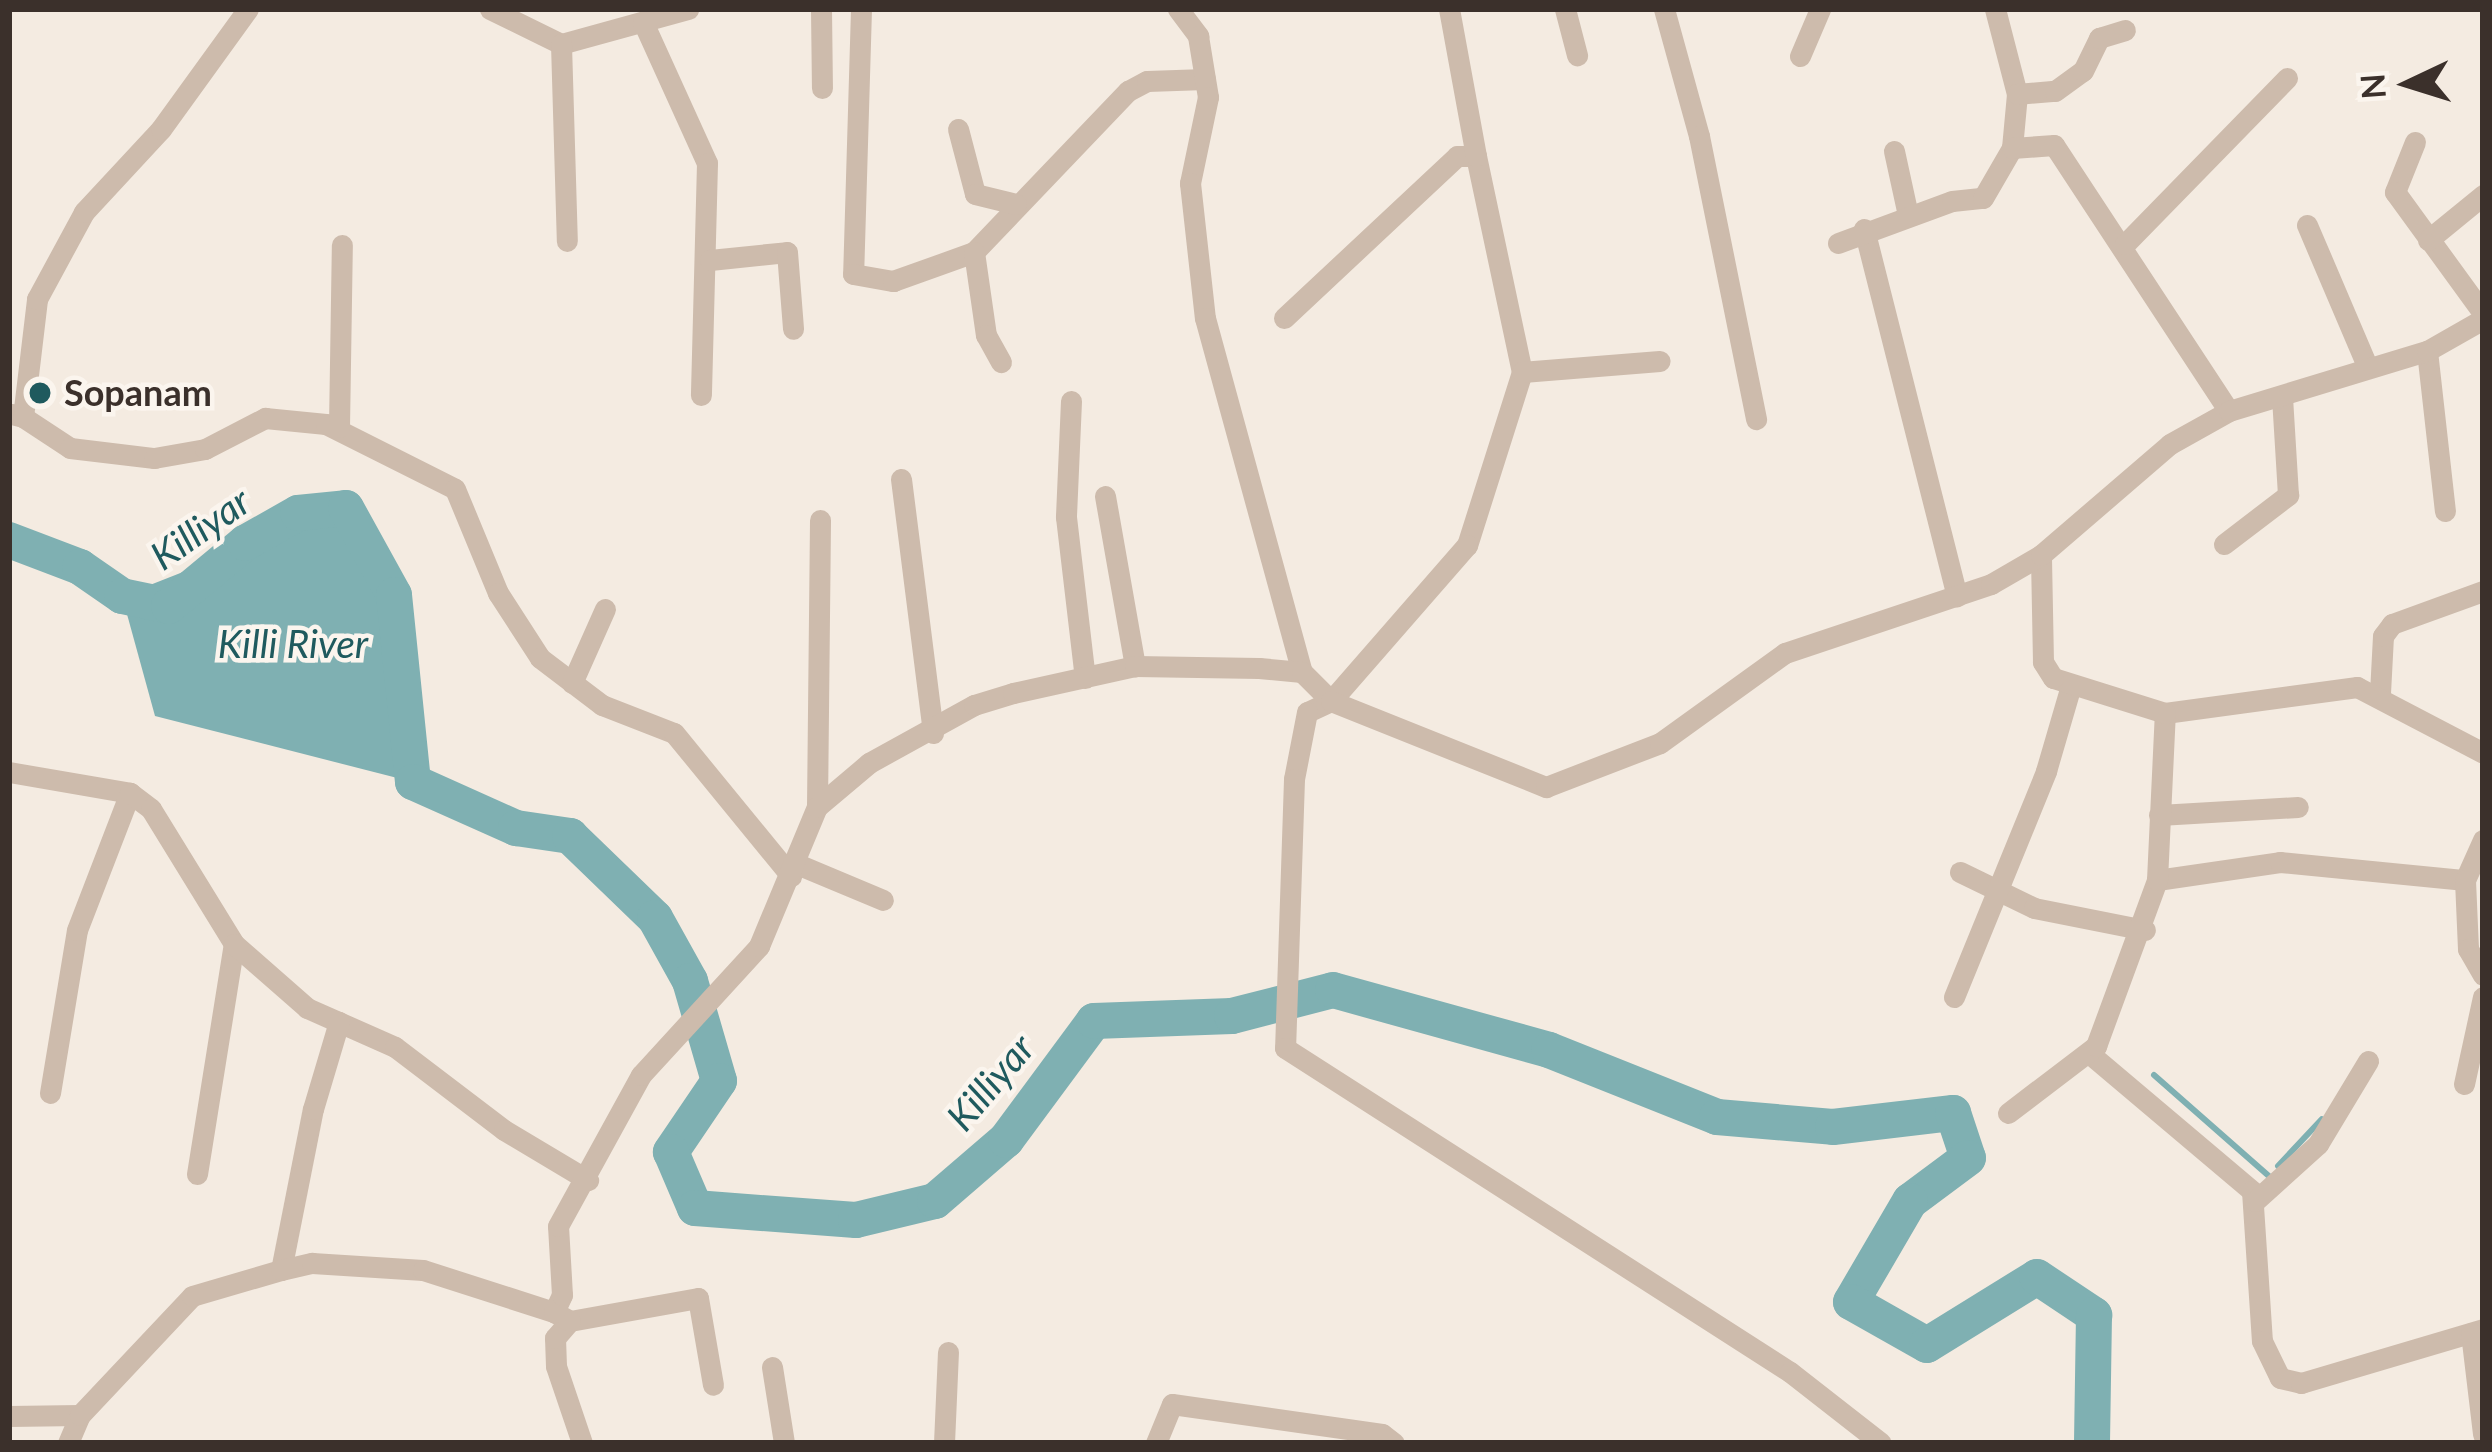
<!DOCTYPE html>
<style>
body{margin:0}
#map{position:relative;width:2492px;height:1452px;overflow:hidden;background:#f4ebe1;font-family:Lato,sans-serif}
div>[style]{position:absolute}
.water>*{inset:0;background:#7fb0b2}
.stream>*{height:6px;margin:-3px;padding:0 3px;transform-origin:3px;border-radius:3px;background:#7fb0b2}
.river>*{height:36px;margin:-18px;padding:0 18px;transform-origin:18px;border-radius:18px;background:#7fb0b2}
.street>*{height:21px;margin:-10.5px;padding:0 10.5px;transform-origin:10.5px;border-radius:10.5px;background:#cdbbac}
.dots>*{width:33px;height:33px;translate:-50% -50%;box-sizing:border-box;border:6px solid #fbf5ee;border-radius:50%}
span{translate:-50% -50%;white-space:nowrap;text-align:center;line-height:1.15;-webkit-text-stroke:9px #fbf5ee;paint-order:stroke}
.poi-label{font-size:36px;color:#3b302b;font-weight:700}
.left{translate:0 -50%;text-align:left}
.water-label{font-size:39px;color:#1f5a5e;font-style:italic}
.frame{position:absolute;inset:0;border:12px solid #3b302b;pointer-events:none}
.north{position:absolute;left:2348px;top:24px;width:120px;height:120px;-webkit-text-stroke:9px #fbf5ee;paint-order:stroke;rotate:266deg;font-size:33px;font-weight:700;line-height:48px;text-align:center;color:#3b302b}
.north::after{content:'';display:block;margin:auto;width:42px;height:54px;background:#3b302b;clip-path:polygon(50% 0,100% 100%,50% 72%,0 100%)}
</style>
<div id="map">
<div class="water">
<div style="clip-path:polygon(346px 508px,394px 595px,413px 782px,155px 716px,122px 596px)"></div>
</div>
<div class="stream">
<div style="left:2154px;top:1075px;width:154px;rotate:41.3deg"></div>
<div style="left:2278px;top:1166px;width:64px;rotate:-46.9deg"></div>
</div>
<div class="river">
<div style="left:9px;top:540px;width:76px;rotate:20.8deg"></div>
<div style="left:80px;top:567px;width:51px;rotate:34.6deg"></div>
<div style="left:122px;top:596px;width:48px;rotate:12deg"></div>
<div style="left:169px;top:606px;width:99px;rotate:-39.7deg"></div>
<div style="left:245px;top:543px;width:61px;rotate:-29.5deg"></div>
<div style="left:298px;top:513px;width:48px;rotate:-5.9deg"></div>
<div style="left:346px;top:508px;width:99px;rotate:61.1deg"></div>
<div style="left:394px;top:595px;width:188px;rotate:84.2deg"></div>
<div style="left:413px;top:782px;width:113px;rotate:24.1deg"></div>
<div style="left:516px;top:828px;width:55px;rotate:8.4deg"></div>
<div style="left:570px;top:836px;width:118px;rotate:44deg"></div>
<div style="left:655px;top:918px;width:72px;rotate:60.9deg"></div>
<div style="left:690px;top:981px;width:104px;rotate:73.8deg"></div>
<div style="left:719px;top:1081px;width:86px;rotate:124.1deg"></div>
<div style="left:671px;top:1152px;width:61px;rotate:66.8deg"></div>
<div style="left:695px;top:1208px;width:161px;rotate:4.3deg"></div>
<div style="left:856px;top:1220px;width:81px;rotate:-13.5deg"></div>
<div style="left:935px;top:1201px;width:94px;rotate:-40.7deg"></div>
<div style="left:1006px;top:1140px;width:148px;rotate:-53.5deg"></div>
<div style="left:1094px;top:1021px;width:138px;rotate:-2.1deg"></div>
<div style="left:1232px;top:1016px;width:104px;rotate:-14.4deg"></div>
<div style="left:1333px;top:990px;width:224px;rotate:15.5deg"></div>
<div style="left:1549px;top:1050px;width:181px;rotate:21.7deg"></div>
<div style="left:1717px;top:1117px;width:116px;rotate:4.9deg"></div>
<div style="left:1833px;top:1127px;width:121px;rotate:-6.7deg"></div>
<div style="left:1953px;top:1113px;width:47px;rotate:71.6deg"></div>
<div style="left:1968px;top:1158px;width:72px;rotate:143.4deg"></div>
<div style="left:1910px;top:1201px;width:117px;rotate:120.3deg"></div>
<div style="left:1851px;top:1302px;width:87px;rotate:29.5deg"></div>
<div style="left:1927px;top:1345px;width:129px;rotate:-31.7deg"></div>
<div style="left:2037px;top:1277px;width:69px;rotate:33.7deg"></div>
<div style="left:2094px;top:1315px;width:128px;rotate:90.9deg"></div>
</div>
<div class="street">
<div style="left:490px;top:9px;width:79px;rotate:26.2deg"></div>
<div style="left:561px;top:44px;width:132px;rotate:-15.4deg"></div>
<div style="left:821px;top:9px;width:79px;rotate:89.3deg"></div>
<div style="left:861px;top:9px;width:265px;rotate:91.7deg"></div>
<div style="left:853px;top:274px;width:41px;rotate:9.9deg"></div>
<div style="left:893px;top:281px;width:86px;rotate:-19.7deg"></div>
<div style="left:974px;top:252px;width:223px;rotate:-46.3deg"></div>
<div style="left:1128px;top:91px;width:21px;rotate:-28deg"></div>
<div style="left:1147px;top:81px;width:58px;rotate:-2deg"></div>
<div style="left:1178px;top:9px;width:34px;rotate:53deg"></div>
<div style="left:1198px;top:36px;width:62px;rotate:80.7deg"></div>
<div style="left:1208px;top:97px;width:88px;rotate:101.8deg"></div>
<div style="left:1190px;top:183px;width:136px;rotate:83.7deg"></div>
<div style="left:1205px;top:318px;width:367px;rotate:74.7deg"></div>
<div style="left:1565px;top:9px;width:48px;rotate:75.4deg"></div>
<div style="left:1664px;top:9px;width:132px;rotate:74.6deg"></div>
<div style="left:1699px;top:136px;width:289px;rotate:78.6deg"></div>
<div style="left:1995px;top:9px;width:88px;rotate:75.5deg"></div>
<div style="left:2017px;top:94px;width:54px;rotate:95.3deg"></div>
<div style="left:643px;top:22px;width:155px;rotate:65.6deg"></div>
<div style="left:707px;top:163px;width:232px;rotate:91.5deg"></div>
<div style="left:561px;top:44px;width:197px;rotate:88.3deg"></div>
<div style="left:1800px;top:56px;width:51px;rotate:-66.9deg"></div>
<div style="left:2017px;top:94px;width:38px;rotate:-5deg"></div>
<div style="left:2055px;top:91px;width:34px;rotate:-36deg"></div>
<div style="left:2083px;top:71px;width:37px;rotate:-64deg"></div>
<div style="left:2099px;top:38px;width:27px;rotate:-17deg"></div>
<div style="left:958px;top:129px;width:67px;rotate:75.3deg"></div>
<div style="left:975px;top:194px;width:42px;rotate:13.7deg"></div>
<div style="left:2415px;top:142px;width:54px;rotate:111.8deg"></div>
<div style="left:2395px;top:192px;width:150px;rotate:54deg"></div>
<div style="left:1894px;top:151px;width:66px;rotate:77.7deg"></div>
<div style="left:1476px;top:156px;width:221px;rotate:78deg"></div>
<div style="left:1522px;top:372px;width:182px;rotate:107.6deg"></div>
<div style="left:1467px;top:545px;width:207px;rotate:131.1deg"></div>
<div style="left:1331px;top:701px;width:26px;rotate:155deg"></div>
<div style="left:1307px;top:712px;width:68px;rotate:101deg"></div>
<div style="left:1294px;top:779px;width:269px;rotate:91.9deg"></div>
<div style="left:1285px;top:1048px;width:600px;rotate:32.68deg"></div>
<div style="left:1790px;top:1372px;width:115px;rotate:38deg"></div>
<div style="left:2307px;top:225px;width:155px;rotate:66.9deg"></div>
<div style="left:1864px;top:229px;width:379px;rotate:75.8deg"></div>
<div style="left:2428px;top:240px;width:71px;rotate:-39.3deg"></div>
<div style="left:1838px;top:243px;width:121px;rotate:-20.2deg"></div>
<div style="left:1952px;top:201px;width:31px;rotate:-6deg"></div>
<div style="left:1983px;top:198px;width:58px;rotate:-59.9deg"></div>
<div style="left:2012px;top:148px;width:42px;rotate:-4.1deg"></div>
<div style="left:2054px;top:145px;width:318px;rotate:56.7deg"></div>
<div style="left:2125px;top:244px;width:232px;rotate:-45.7deg"></div>
<div style="left:974px;top:252px;width:84px;rotate:81.8deg"></div>
<div style="left:986px;top:335px;width:31px;rotate:61deg"></div>
<div style="left:710px;top:260px;width:77px;rotate:-5.9deg"></div>
<div style="left:787px;top:252px;width:77px;rotate:85.5deg"></div>
<div style="left:1284px;top:318px;width:237px;rotate:-43.1deg"></div>
<div style="left:1457px;top:156px;width:19px"></div>
<div style="left:1476px;top:156px;width:149px;rotate:-100.4deg"></div>
<div style="left:2427px;top:351px;width:161px;rotate:83.6deg"></div>
<div style="left:1522px;top:372px;width:138px;rotate:-4.6deg"></div>
<div style="left:1071px;top:401px;width:116px;rotate:92.5deg"></div>
<div style="left:1066px;top:517px;width:162px;rotate:83.3deg"></div>
<div style="left:12px;top:414px;width:11px;rotate:15deg"></div>
<div style="left:23px;top:417px;width:119px;rotate:-83.2deg"></div>
<div style="left:37px;top:299px;width:99px;rotate:-61.6deg"></div>
<div style="left:84px;top:212px;width:113px;rotate:-47.1deg"></div>
<div style="left:161px;top:129px;width:148px;rotate:-54.1deg"></div>
<div style="left:23px;top:417px;width:56px;rotate:33.4deg"></div>
<div style="left:70px;top:448px;width:85px;rotate:6.8deg"></div>
<div style="left:154px;top:458px;width:52px;rotate:-10deg"></div>
<div style="left:205px;top:449px;width:68px;rotate:-27.3deg"></div>
<div style="left:265px;top:418px;width:61px;rotate:5.6deg"></div>
<div style="left:326px;top:424px;width:144px;rotate:26.7deg"></div>
<div style="left:455px;top:489px;width:113px;rotate:67.5deg"></div>
<div style="left:498px;top:593px;width:77px;rotate:57.1deg"></div>
<div style="left:540px;top:658px;width:78px;rotate:37.2deg"></div>
<div style="left:602px;top:705px;width:77px;rotate:21.3deg"></div>
<div style="left:674px;top:733px;width:185px;rotate:50.7deg"></div>
<div style="left:339px;top:427px;width:182px;rotate:-89.1deg"></div>
<div style="left:901px;top:479px;width:256px;rotate:82.8deg"></div>
<div style="left:1105px;top:496px;width:173px;rotate:80deg"></div>
<div style="left:2224px;top:544px;width:81px;rotate:-37.4deg"></div>
<div style="left:2288px;top:495px;width:99px;rotate:-93.5deg"></div>
<div style="left:572px;top:683px;width:81px;rotate:-66deg"></div>
<div style="left:2380px;top:693px;width:57px;rotate:-87deg"></div>
<div style="left:2383px;top:636px;width:15px;rotate:-53deg"></div>
<div style="left:2392px;top:624px;width:97px;rotate:-19.9deg"></div>
<div style="left:2165px;top:713px;width:194px;rotate:-7.7deg"></div>
<div style="left:2357px;top:687px;width:142px;rotate:27.6deg"></div>
<div style="left:9px;top:772px;width:123px;rotate:9.8deg"></div>
<div style="left:817px;top:807px;width:287px;rotate:-89.4deg"></div>
<div style="left:2159px;top:815px;width:139px;rotate:-3.3deg"></div>
<div style="left:797px;top:864px;width:93px;rotate:22.7deg"></div>
<div style="left:1960px;top:872px;width:82px;rotate:25.9deg"></div>
<div style="left:2034px;top:908px;width:113px;rotate:11.2deg"></div>
<div style="left:2157px;top:880px;width:124px;rotate:-8.3deg"></div>
<div style="left:2280px;top:862px;width:186px;rotate:5.6deg"></div>
<div style="left:2465px;top:880px;width:44px;rotate:-65.8deg"></div>
<div style="left:2465px;top:880px;width:69px;rotate:87.5deg"></div>
<div style="left:2468px;top:949px;width:30px;rotate:60deg"></div>
<div style="left:1954px;top:997px;width:244px;rotate:-67.8deg"></div>
<div style="left:2046px;top:771px;width:85px;rotate:-73.7deg"></div>
<div style="left:2090px;top:1054px;width:212px;rotate:40.2deg"></div>
<div style="left:2252px;top:1191px;width:150px;rotate:86.2deg"></div>
<div style="left:2262px;top:1341px;width:41px;rotate:64.1deg"></div>
<div style="left:2280px;top:1378px;width:22px;rotate:13deg"></div>
<div style="left:2301px;top:1383px;width:190px;rotate:-16.5deg"></div>
<div style="left:2464px;top:1084px;width:89px;rotate:-77.7deg"></div>
<div style="left:50px;top:1093px;width:165px;rotate:-80.6deg"></div>
<div style="left:77px;top:930px;width:147px;rotate:-68.9deg"></div>
<div style="left:130px;top:793px;width:26px;rotate:37deg"></div>
<div style="left:151px;top:809px;width:158px;rotate:58.4deg"></div>
<div style="left:2008px;top:1113px;width:111px;rotate:-37.3deg"></div>
<div style="left:2096px;top:1046px;width:177px;rotate:-69.8deg"></div>
<div style="left:2157px;top:880px;width:167px;rotate:-87.3deg"></div>
<div style="left:2165px;top:713px;width:117px;rotate:-162.6deg"></div>
<div style="left:2053px;top:678px;width:19px;rotate:-122deg"></div>
<div style="left:2043px;top:662px;width:107px;rotate:-91.1deg"></div>
<div style="left:197px;top:1174px;width:233px;rotate:-80.9deg"></div>
<div style="left:234px;top:944px;width:97px;rotate:41.2deg"></div>
<div style="left:307px;top:1008px;width:96px;rotate:23.9deg"></div>
<div style="left:395px;top:1047px;width:137px;rotate:37.3deg"></div>
<div style="left:504px;top:1130px;width:98px;rotate:30.8deg"></div>
<div style="left:2255px;top:1201px;width:85px;rotate:-42.1deg"></div>
<div style="left:2318px;top:1144px;width:97px;rotate:-58.9deg"></div>
<div style="left:281px;top:1270px;width:164px;rotate:-78.8deg"></div>
<div style="left:313px;top:1109px;width:91px;rotate:-73.4deg"></div>
<div style="left:570px;top:1321px;width:130px;rotate:-10.2deg"></div>
<div style="left:698px;top:1298px;width:88px;rotate:80.2deg"></div>
<div style="left:2471px;top:1333px;width:102px;rotate:83.2deg"></div>
<div style="left:772px;top:1367px;width:77px;rotate:81deg"></div>
<div style="left:9px;top:1416px;width:71px;rotate:-0.8deg"></div>
<div style="left:68px;top:1443px;width:30px;rotate:-67deg"></div>
<div style="left:80px;top:1415px;width:163px;rotate:-46.7deg"></div>
<div style="left:192px;top:1296px;width:93px;rotate:-16.3deg"></div>
<div style="left:281px;top:1270px;width:32px;rotate:-13deg"></div>
<div style="left:312px;top:1263px;width:111px;rotate:3.6deg"></div>
<div style="left:423px;top:1270px;width:138px;rotate:17.8deg"></div>
<div style="left:582px;top:1443px;width:81px;rotate:-108.7deg"></div>
<div style="left:556px;top:1366px;width:28px;rotate:-92deg"></div>
<div style="left:555px;top:1338px;width:23px;rotate:-49deg"></div>
<div style="left:570px;top:1321px;width:18px;rotate:-151deg"></div>
<div style="left:554px;top:1312px;width:19px;rotate:-65deg"></div>
<div style="left:562px;top:1295px;width:69px;rotate:-93.3deg"></div>
<div style="left:558px;top:1226px;width:172px;rotate:-61.2deg"></div>
<div style="left:641px;top:1075px;width:175px;rotate:-47.5deg"></div>
<div style="left:759px;top:946px;width:151px;rotate:-67.4deg"></div>
<div style="left:817px;top:807px;width:68px;rotate:-40.2deg"></div>
<div style="left:869px;top:763px;width:120px;rotate:-28.9deg"></div>
<div style="left:974px;top:705px;width:41px;rotate:-17.1deg"></div>
<div style="left:1013px;top:693px;width:125px;rotate:-12.5deg"></div>
<div style="left:1135px;top:666px;width:124px;rotate:0.9deg"></div>
<div style="left:1259px;top:668px;width:43px;rotate:5.3deg"></div>
<div style="left:1302px;top:672px;width:41px;rotate:45deg"></div>
<div style="left:1331px;top:701px;width:232px;rotate:21.8deg"></div>
<div style="left:1546px;top:787px;width:122px;rotate:-21.1deg"></div>
<div style="left:1660px;top:743px;width:154px;rotate:-35.8deg"></div>
<div style="left:1785px;top:653px;width:217px;rotate:-18.5deg"></div>
<div style="left:1991px;top:584px;width:58px;rotate:-30.1deg"></div>
<div style="left:2041px;top:555px;width:170px;rotate:-40.7deg"></div>
<div style="left:2170px;top:444px;width:68px;rotate:-29.2deg"></div>
<div style="left:2229px;top:411px;width:207px;rotate:-16.9deg"></div>
<div style="left:2427px;top:351px;width:64px;rotate:-29.7deg"></div>
<div style="left:944px;top:1443px;width:91px;rotate:-87.5deg"></div>
<div style="left:1156px;top:1443px;width:42px;rotate:-67.7deg"></div>
<div style="left:1172px;top:1404px;width:212px;rotate:8.1deg"></div>
<div style="left:1382px;top:1434px;width:15px;rotate:37deg"></div>
</div>
<div class="dots">
<div style="left:40px;top:393px;background:#1f5a5e"></div>
</div>
<div class="poi-label">
<span class="left" style="left:64px;top:393px">Sopanam</span>
</div>
<div class="water-label">
<span style="left:200px;top:528px;rotate:-35deg">Killiyar</span>
<span style="left:293px;top:643px">Killi River</span>
<span style="left:990px;top:1082px;rotate:-50deg">Killiyar</span>
</div>
<div class="frame"></div>
<div class="north">N</div>
</div>
